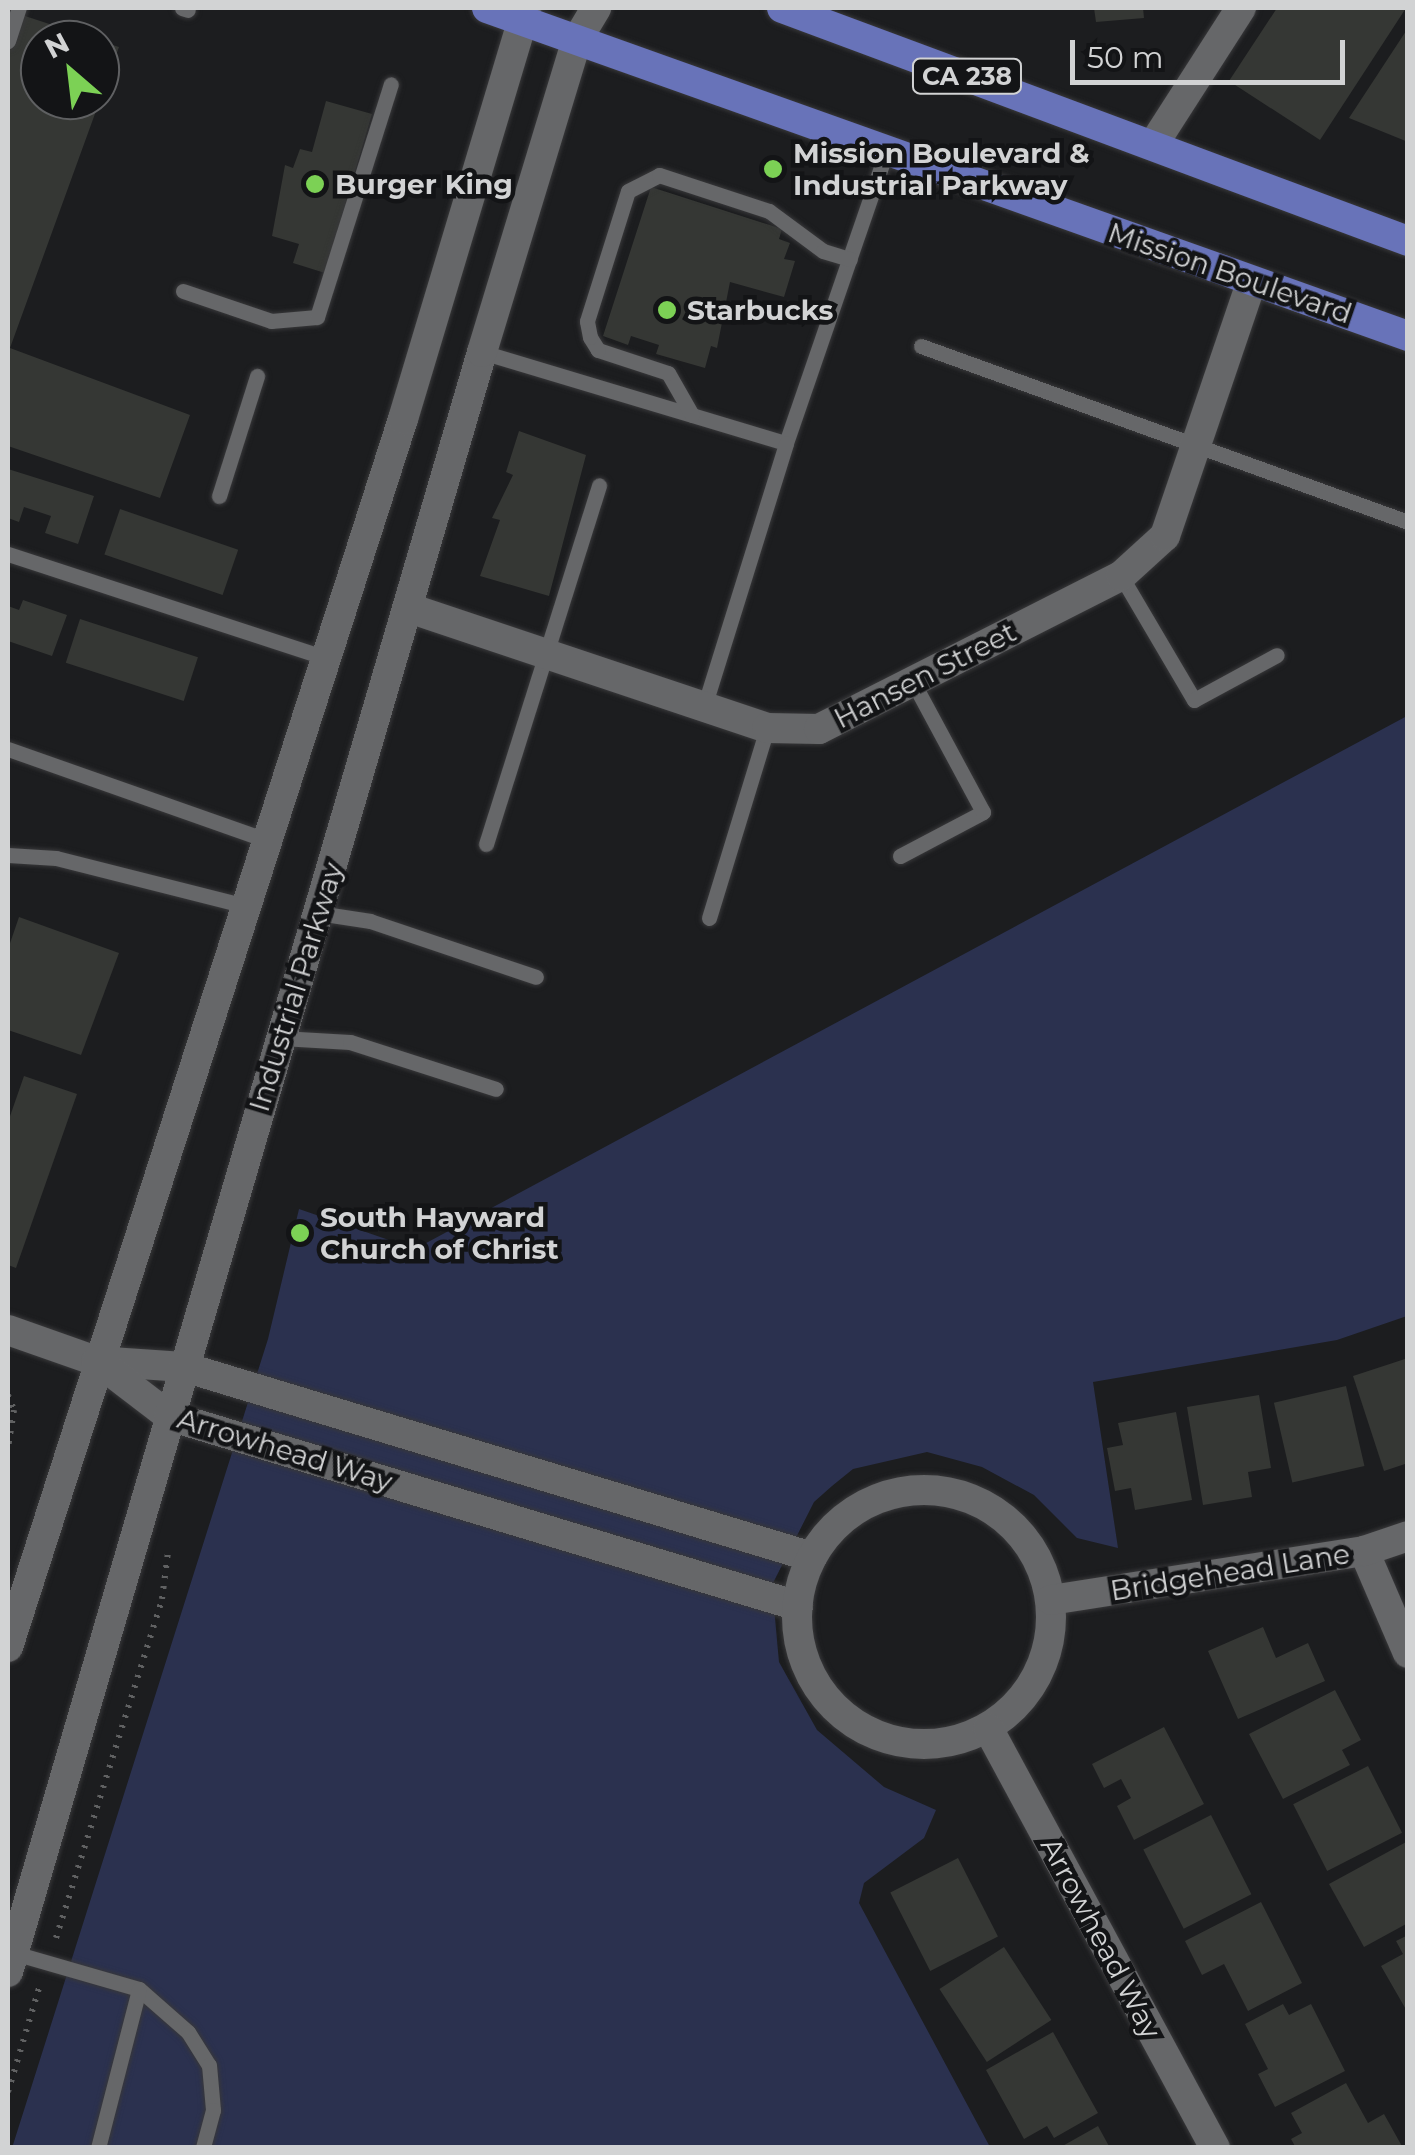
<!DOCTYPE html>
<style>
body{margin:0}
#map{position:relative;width:1415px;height:2155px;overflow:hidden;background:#1c1d1f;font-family:Montserrat,sans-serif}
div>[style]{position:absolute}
.green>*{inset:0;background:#2b314f}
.building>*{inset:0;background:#353734;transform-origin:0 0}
.path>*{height:6px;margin-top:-3px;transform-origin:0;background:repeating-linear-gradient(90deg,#606162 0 2.5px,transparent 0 10.5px)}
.roads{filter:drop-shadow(0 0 2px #38383a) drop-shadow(0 0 2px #38383a)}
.lane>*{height:15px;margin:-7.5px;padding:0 7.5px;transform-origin:7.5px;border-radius:7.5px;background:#666769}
.street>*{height:30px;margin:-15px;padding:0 15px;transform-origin:15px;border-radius:15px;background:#666769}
.street>.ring{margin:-15px;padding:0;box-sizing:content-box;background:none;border:30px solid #666769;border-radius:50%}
.secondary>*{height:30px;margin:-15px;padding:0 15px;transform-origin:15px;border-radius:15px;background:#666769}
.primary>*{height:30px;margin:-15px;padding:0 15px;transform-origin:15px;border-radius:15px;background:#6873b9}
.dots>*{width:28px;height:28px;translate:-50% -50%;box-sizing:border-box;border:5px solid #131416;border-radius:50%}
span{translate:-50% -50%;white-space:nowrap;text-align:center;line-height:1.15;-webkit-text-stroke:9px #131416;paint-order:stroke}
.shield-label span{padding:2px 8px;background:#131416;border:2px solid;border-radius:8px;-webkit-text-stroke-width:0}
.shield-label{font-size:25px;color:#d2d3d4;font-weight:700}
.poi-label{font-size:28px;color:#d2d3d4;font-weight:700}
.left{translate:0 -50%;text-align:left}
.street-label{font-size:28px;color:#d2d3d4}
.frame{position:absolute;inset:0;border:10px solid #d2d3d4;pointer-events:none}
.north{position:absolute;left:20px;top:20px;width:100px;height:100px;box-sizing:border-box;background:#131416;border:2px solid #5f6062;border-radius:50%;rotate:332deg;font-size:28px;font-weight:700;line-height:40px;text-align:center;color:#d2d3d4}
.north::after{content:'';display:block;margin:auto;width:35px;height:45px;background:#7cd155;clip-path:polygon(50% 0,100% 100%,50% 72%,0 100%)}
.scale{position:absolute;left:1070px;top:40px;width:275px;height:45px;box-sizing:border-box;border:5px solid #d2d3d4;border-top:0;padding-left:12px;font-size:30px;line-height:35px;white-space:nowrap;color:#d2d3d4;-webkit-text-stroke:8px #131416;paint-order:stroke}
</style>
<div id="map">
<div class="green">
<div style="clip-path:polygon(1407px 716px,1407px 1316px,1337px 1340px,1093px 1382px,1118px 1548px,1077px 1538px,1034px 1495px,982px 1467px,927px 1452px,853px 1469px,832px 1486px,814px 1502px,772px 1585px,779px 1662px,817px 1730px,884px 1787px,936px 1810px,924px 1838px,864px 1883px,859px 1903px,990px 2147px,12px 2148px,268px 1339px,299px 1209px,415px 1249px)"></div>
</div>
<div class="building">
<div style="clip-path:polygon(1094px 8px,1143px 8px,1144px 18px,1096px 22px)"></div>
<div style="clip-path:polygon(1277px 8px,1406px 8px,1320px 140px,1229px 81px)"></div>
<div style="clip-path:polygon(22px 15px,95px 39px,40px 40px,40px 100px,100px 100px,10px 348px,190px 415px,160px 498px,8px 446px,8px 54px)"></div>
<div style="clip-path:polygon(1408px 28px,1408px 142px,1349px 118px)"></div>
<div style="clip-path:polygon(100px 41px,119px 47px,100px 99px)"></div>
<div style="clip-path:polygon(326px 101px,372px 114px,325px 273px,293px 263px,299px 244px,272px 236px,285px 165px,293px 168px,300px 149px,312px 152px)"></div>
<div style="clip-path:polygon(651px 187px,782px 229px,779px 239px,790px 243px,784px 259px,795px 261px,784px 297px,730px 282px,717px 348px,711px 346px,705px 368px,656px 354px,659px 345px,631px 336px,628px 345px,603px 336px)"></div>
<div style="clip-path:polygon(519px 431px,586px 455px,549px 596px,480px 576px,500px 520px,492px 518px,513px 475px,506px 472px)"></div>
<div style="clip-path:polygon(8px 469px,94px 496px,78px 544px,45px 533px,51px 516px,24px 507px,19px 522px,8px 518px)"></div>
<div style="left:120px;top:509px;width:125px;height:48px;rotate:19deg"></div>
<div style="clip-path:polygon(23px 600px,67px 615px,52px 656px,8px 641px,8px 606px,19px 610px)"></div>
<div style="left:80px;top:619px;width:124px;height:46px;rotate:18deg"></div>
<div style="clip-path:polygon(19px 917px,119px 953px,81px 1055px,8px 1030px,8px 949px)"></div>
<div style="clip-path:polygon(24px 1076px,77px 1094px,16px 1268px,8px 1265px,8px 1122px)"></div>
<div style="clip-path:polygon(1408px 1358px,1408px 1463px,1384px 1471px,1353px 1376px)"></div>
<div style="left:1346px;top:1386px;width:82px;height:74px;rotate:77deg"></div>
<div style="clip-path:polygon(1259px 1395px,1271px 1468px,1248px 1472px,1252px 1497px,1203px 1505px,1187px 1407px)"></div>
<div style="clip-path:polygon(1176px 1412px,1192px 1500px,1135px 1510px,1131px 1488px,1115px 1491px,1107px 1448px,1123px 1445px,1118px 1423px)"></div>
<div style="clip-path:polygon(1263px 1627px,1276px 1658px,1308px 1643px,1325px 1681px,1238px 1719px,1208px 1651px)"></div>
<div style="clip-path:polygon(1335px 1690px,1361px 1740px,1342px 1750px,1350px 1765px,1283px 1799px,1249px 1734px)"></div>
<div style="clip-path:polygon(1164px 1727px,1204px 1804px,1134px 1840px,1117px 1806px,1131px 1798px,1121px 1779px,1104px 1788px,1092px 1764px)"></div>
<div style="left:1368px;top:1766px;width:75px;height:84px;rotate:63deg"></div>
<div style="left:1211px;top:1815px;width:89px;height:76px;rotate:63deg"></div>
<div style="clip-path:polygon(1408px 1841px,1408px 1923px,1364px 1947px,1329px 1884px)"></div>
<div style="left:958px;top:1858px;width:88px;height:76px;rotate:63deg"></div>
<div style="clip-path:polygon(1261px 1902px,1302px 1983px,1248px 2011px,1224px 1964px,1202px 1975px,1185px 1941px)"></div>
<div style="clip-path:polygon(1408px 1935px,1408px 2013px,1381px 1966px,1403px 1954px,1396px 1941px)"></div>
<div style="left:1004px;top:1947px;width:87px;height:77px;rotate:57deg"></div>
<div style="clip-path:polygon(1283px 2004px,1289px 2015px,1311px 2004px,1345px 2071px,1275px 2107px,1258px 2074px,1268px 2069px,1245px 2024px)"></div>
<div style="clip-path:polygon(1053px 2032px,1098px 2113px,1054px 2138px,1047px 2126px,1024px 2139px,986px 2070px)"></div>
<div style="clip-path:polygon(1346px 2083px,1368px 2123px,1384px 2114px,1403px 2148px,1296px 2148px,1291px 2139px,1302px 2133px,1291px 2113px)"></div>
<div style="clip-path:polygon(1098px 2126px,1110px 2148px,1059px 2148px)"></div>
</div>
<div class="path">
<div style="left:8px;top:1395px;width:16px;rotate:68deg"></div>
<div style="left:14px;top:1410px;width:39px;rotate:99deg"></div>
<div style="left:56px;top:1938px;width:355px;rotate:-72.6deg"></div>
<div style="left:162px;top:1599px;width:47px;rotate:-82.7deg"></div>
<div style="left:8px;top:2092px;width:109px;rotate:-73.4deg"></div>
</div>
<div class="roads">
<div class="lane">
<div style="left:182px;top:8px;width:6px;rotate:18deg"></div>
<div style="left:8px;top:41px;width:35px;rotate:-72deg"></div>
<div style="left:183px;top:291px;width:93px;rotate:18.8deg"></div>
<div style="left:271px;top:321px;width:46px;rotate:-5deg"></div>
<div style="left:317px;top:317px;width:244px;rotate:-72.4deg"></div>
<div style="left:921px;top:346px;width:518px;rotate:19.87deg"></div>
<div style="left:482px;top:352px;width:317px;rotate:16.7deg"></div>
<div style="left:786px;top:443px;width:310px;rotate:-71deg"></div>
<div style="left:692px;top:415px;width:48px;rotate:-119.7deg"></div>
<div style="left:668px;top:373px;width:74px;rotate:-161.8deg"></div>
<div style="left:598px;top:350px;width:15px;rotate:-122deg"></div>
<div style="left:590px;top:337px;width:16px;rotate:-101deg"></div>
<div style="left:587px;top:321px;width:136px;rotate:-72.5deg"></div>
<div style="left:628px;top:191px;width:35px;rotate:-27deg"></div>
<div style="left:659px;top:175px;width:116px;rotate:18.1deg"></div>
<div style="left:769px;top:211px;width:67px;rotate:36.5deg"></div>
<div style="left:823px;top:251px;width:28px;rotate:17deg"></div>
<div style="left:219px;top:496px;width:126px;rotate:-72.4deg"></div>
<div style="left:8px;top:554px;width:335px;rotate:18.1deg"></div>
<div style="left:1121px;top:576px;width:144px;rotate:59.5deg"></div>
<div style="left:1194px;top:700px;width:94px;rotate:-28.5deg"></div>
<div style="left:704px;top:707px;width:276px;rotate:-72.7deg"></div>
<div style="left:8px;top:749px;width:275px;rotate:19.4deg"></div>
<div style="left:486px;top:844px;width:376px;rotate:-72.5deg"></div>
<div style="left:8px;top:855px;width:48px;rotate:3.6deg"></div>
<div style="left:56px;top:858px;width:196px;rotate:14.2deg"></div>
<div style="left:900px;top:856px;width:94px;rotate:-27.9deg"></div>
<div style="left:983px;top:812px;width:148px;rotate:-118.3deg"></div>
<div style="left:318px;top:913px;width:53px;rotate:8.7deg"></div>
<div style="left:370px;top:921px;width:175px;rotate:18.6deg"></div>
<div style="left:709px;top:918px;width:199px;rotate:-73deg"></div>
<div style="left:281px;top:1038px;width:69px;rotate:3.3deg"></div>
<div style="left:350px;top:1042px;width:153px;rotate:17.8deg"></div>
<div style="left:14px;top:1953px;width:130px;rotate:16.1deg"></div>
<div style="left:139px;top:1989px;width:65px;rotate:41.3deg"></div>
<div style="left:188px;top:2032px;width:39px;rotate:58deg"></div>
<div style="left:209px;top:2065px;width:45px;rotate:84.9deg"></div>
<div style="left:213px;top:2110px;width:39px;rotate:105deg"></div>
<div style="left:98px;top:2148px;width:164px;rotate:-75.5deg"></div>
</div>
<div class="street">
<div style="left:1153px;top:145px;width:163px;rotate:-57.3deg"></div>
<div style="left:409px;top:608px;width:378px;rotate:18.5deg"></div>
<div style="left:767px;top:728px;width:52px;rotate:1.1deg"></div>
<div style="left:819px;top:729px;width:339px;rotate:-26.9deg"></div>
<div style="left:1121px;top:576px;width:59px;rotate:-42.3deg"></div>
<div style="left:1165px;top:536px;width:269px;rotate:-71.2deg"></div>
<div style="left:8px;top:1330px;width:93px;rotate:19.4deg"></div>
<div style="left:96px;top:1361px;width:88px;rotate:3.9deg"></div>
<div style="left:184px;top:1367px;width:656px;rotate:16.83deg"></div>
<div style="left:97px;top:1361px;width:91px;rotate:37.4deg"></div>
<div style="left:169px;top:1416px;width:657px;rotate:16.81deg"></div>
<div class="ring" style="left:797px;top:1490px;width:224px;height:224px"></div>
<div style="left:1364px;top:1551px;width:111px;rotate:66.7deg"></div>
<div style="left:1051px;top:1600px;width:317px;rotate:-8.9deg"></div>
<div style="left:1364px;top:1551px;width:46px;rotate:-18.8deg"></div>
<div style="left:988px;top:1728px;width:477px;rotate:61.6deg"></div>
</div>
<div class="secondary">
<div style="left:8px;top:1647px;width:1290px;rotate:-72.17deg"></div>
<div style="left:403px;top:419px;width:429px;rotate:-73.3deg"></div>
<div style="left:8px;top:1972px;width:1688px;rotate:-73.69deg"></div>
<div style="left:482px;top:352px;width:326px;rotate:-73.1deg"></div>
<div style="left:577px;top:40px;width:37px;rotate:-59deg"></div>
</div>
<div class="primary">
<div style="left:487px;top:8px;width:978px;rotate:19.6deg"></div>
<div style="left:782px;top:8px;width:668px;rotate:20.42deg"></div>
</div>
</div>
<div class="dots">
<div style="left:773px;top:169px;background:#7cd155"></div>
<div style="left:315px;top:184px;background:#7cd155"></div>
<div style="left:667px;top:310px;background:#7cd155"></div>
<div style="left:300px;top:1233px;background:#7cd155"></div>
</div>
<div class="shield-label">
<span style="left:967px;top:76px">CA 238</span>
</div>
<div class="poi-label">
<span class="left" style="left:793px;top:169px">Mission Boulevard &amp;<br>Industrial Parkway</span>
<span class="left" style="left:335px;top:184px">Burger King</span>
<span class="left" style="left:687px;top:310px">Starbucks</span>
<span class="left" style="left:320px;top:1233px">South Hayward<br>Church of Christ</span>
</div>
<div class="street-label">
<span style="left:1230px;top:273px;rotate:19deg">Mission Boulevard</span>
<span style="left:925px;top:675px;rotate:-27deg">Hansen Street</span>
<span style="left:296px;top:987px;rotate:-73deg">Industrial Parkway</span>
<span style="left:285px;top:1450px;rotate:17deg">Arrowhead Way</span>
<span style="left:1230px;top:1572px;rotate:-9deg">Bridgehead Lane</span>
<span style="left:1101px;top:1938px;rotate:62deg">Arrowhead Way</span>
</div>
<div class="frame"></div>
<div class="north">N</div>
<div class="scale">50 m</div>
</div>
